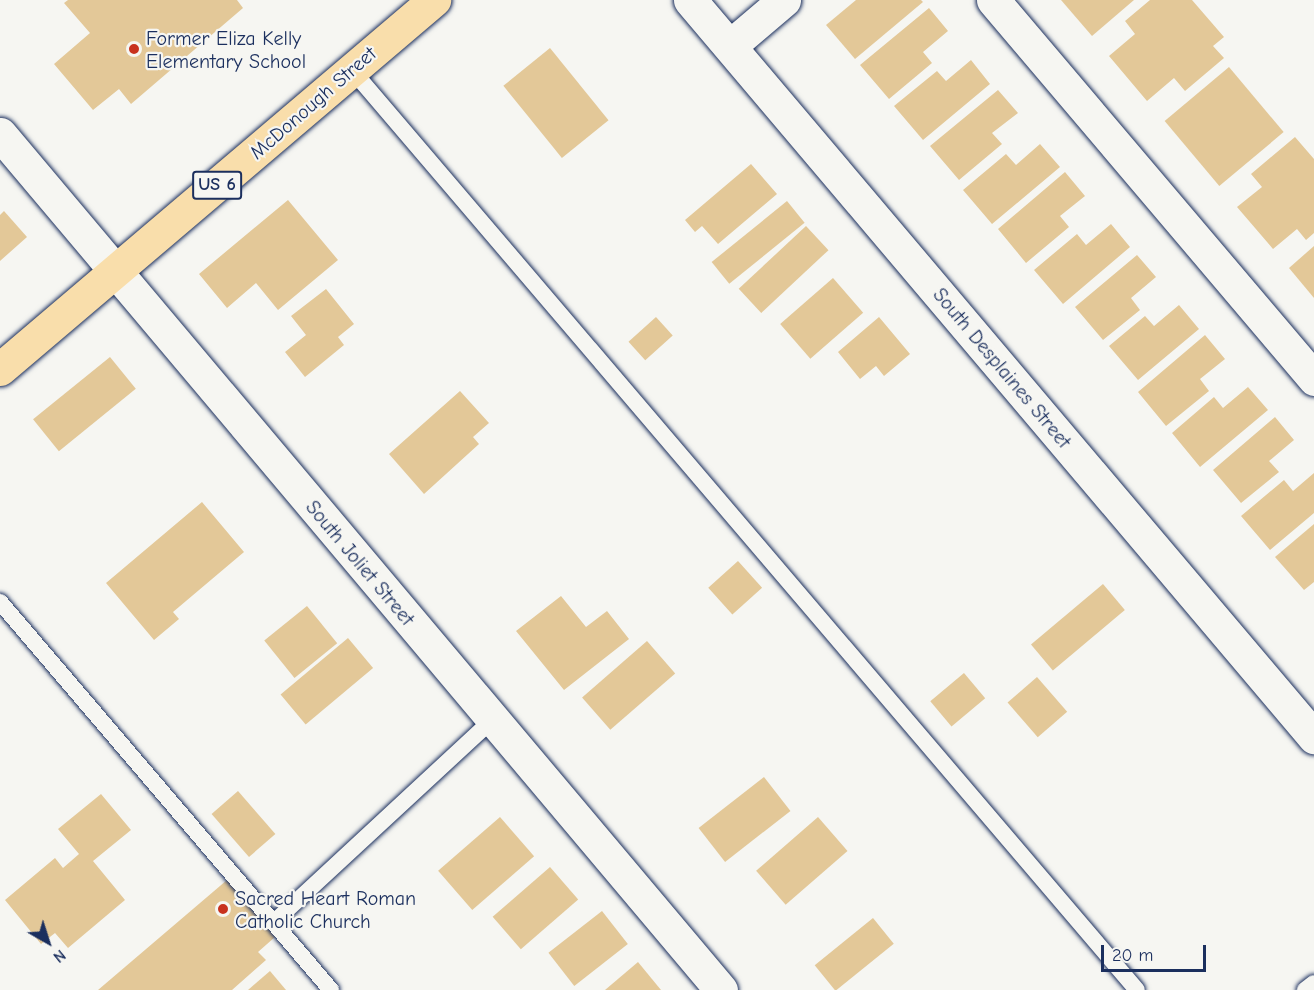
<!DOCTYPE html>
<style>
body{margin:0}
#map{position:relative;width:1314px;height:990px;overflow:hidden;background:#f6f6f2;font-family:"Comic Neue",sans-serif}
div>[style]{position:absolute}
.building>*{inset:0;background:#e3c898;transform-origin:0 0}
.roads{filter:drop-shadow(0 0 2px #1b2f5e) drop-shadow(0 0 2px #1b2f5e)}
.lane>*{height:16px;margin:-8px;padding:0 8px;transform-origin:8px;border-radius:8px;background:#f6f6f2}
.street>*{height:33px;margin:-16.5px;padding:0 16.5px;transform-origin:16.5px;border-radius:16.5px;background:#f6f6f2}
.primary>*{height:33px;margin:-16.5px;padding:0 16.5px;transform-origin:16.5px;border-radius:16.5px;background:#f9deab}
.dots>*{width:16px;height:16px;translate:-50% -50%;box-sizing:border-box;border:3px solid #f6f6f2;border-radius:50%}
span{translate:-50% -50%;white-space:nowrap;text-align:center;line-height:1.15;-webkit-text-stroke:4.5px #f6f6f2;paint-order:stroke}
.shield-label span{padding:2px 4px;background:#f6f6f2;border:2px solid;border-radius:4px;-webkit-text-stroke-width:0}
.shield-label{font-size:18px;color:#1b2f5e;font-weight:700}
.poi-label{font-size:20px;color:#1b2f5e}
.left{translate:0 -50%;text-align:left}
.street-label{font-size:20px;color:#1b2f5e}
.north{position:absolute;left:18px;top:912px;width:60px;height:60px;-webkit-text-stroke:4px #f6f6f2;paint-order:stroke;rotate:141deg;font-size:16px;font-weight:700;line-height:24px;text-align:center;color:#1b2f5e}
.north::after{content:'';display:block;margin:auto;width:21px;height:27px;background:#1b2f5e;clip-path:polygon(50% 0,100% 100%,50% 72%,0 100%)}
.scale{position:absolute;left:1101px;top:945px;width:105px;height:27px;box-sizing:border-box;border:3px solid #1b2f5e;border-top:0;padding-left:8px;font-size:18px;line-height:21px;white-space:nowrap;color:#1b2f5e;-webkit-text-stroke:4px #f6f6f2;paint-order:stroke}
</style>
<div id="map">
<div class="building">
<div style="clip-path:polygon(68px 0,237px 0,243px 8px,131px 104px,119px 89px,93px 110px,54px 64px,90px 33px,64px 3px)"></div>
<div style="clip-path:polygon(856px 0,921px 0,923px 2px,855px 59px,826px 25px)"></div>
<div style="clip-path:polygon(1061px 0,1134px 0,1092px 36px)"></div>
<div style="clip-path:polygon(1150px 0,1192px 0,1224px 37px,1213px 46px,1224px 58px,1185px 91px,1174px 78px,1147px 101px,1109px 56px,1135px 34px,1125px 21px)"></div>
<div style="clip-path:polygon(929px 8px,948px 31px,923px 52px,932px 63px,889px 99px,860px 65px)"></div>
<div style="left:550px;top:48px;width:93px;height:60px;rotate:51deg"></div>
<div style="clip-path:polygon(971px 60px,990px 84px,923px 140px,894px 106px,937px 71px,946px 81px)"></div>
<div style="left:1229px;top:67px;width:85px;height:84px;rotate:50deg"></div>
<div style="clip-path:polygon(998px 90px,1018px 113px,992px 133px,1002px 144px,959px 180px,930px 146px)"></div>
<div style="clip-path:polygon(1295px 137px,1314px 159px,1314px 233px,1306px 240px,1297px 229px,1273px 249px,1237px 207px,1262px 187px,1251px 174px)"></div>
<div style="clip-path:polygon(1040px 144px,1060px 167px,992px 224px,963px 190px,1006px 154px,1016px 165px)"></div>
<div style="clip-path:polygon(751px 164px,777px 194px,718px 244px,702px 226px,695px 232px,685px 220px)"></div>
<div style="clip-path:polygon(1065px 172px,1085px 196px,1060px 216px,1069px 227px,1026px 263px,998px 229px)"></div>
<div style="clip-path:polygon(288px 200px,338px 260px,278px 310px,256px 283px,227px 308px,199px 274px)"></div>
<div style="left:787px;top:201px;width:28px;height:97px;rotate:51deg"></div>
<div style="clip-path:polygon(4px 211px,27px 237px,0 261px,0 215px)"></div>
<div style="clip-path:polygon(1111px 224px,1130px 247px,1063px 304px,1034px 270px,1077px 234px,1086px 245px)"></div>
<div style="left:806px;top:226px;width:33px;height:92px;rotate:47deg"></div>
<div style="clip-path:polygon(1314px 246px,1314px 298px,1289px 268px)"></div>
<div style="clip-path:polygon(1137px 255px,1156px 277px,1131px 298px,1140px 310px,1103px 340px,1075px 307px)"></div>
<div style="left:833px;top:278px;width:46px;height:70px;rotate:49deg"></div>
<div style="clip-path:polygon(326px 289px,354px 324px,338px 337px,344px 345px,305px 377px,285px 352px,306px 335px,291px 316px)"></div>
<div style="clip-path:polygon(1179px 305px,1199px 329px,1138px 380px,1109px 346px,1145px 316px,1154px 326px)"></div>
<div style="left:656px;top:317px;width:25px;height:37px;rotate:48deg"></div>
<div style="clip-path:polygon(879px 317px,910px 354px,884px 376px,876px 366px,860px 379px,838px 352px)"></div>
<div style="clip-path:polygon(1205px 335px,1225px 359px,1200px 379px,1209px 391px,1166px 426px,1138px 392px)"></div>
<div style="left:110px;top:357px;width:41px;height:99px;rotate:51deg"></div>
<div style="clip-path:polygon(1248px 387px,1268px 410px,1200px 467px,1172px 433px,1214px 397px,1223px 408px)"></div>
<div style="clip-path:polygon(460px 391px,489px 423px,473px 437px,479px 444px,424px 494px,389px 454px)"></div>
<div style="clip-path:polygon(1275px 417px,1294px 440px,1269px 461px,1279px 472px,1241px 503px,1213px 470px)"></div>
<div style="clip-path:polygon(1314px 473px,1314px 513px,1270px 550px,1241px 516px,1284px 480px,1293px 491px)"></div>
<div style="clip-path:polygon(202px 502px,244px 552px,173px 612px,179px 619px,154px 640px,106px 583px)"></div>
<div style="clip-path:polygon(1314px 524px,1314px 582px,1304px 590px,1275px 557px)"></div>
<div style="left:738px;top:561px;width:36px;height:40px;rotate:48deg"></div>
<div style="left:1103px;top:584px;width:34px;height:94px;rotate:50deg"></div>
<div style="clip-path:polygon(561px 596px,586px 627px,607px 611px,629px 639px,564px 690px,516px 631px)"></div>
<div style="left:307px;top:606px;width:48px;height:55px;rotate:51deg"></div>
<div style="left:348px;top:638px;width:39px;height:88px;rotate:50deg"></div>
<div style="left:647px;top:641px;width:43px;height:86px;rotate:49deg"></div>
<div style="left:964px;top:673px;width:33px;height:44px;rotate:50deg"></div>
<div style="left:1037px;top:677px;width:46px;height:39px;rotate:49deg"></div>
<div style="left:764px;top:777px;width:43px;height:83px;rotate:52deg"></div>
<div style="left:238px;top:791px;width:57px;height:35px;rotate:49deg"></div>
<div style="clip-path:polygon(101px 794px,131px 830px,93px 861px,125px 900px,68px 948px,55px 933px,41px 944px,5px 900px,55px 858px,63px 868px,79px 854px,58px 829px)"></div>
<div style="left:500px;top:817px;width:52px;height:82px;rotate:49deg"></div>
<div style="left:818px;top:817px;width:45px;height:82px;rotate:49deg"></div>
<div style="left:550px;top:867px;width:43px;height:76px;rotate:49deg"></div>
<div style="clip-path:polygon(227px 880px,275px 937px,258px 952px,266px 960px,232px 990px,98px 990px)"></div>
<div style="left:602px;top:911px;width:42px;height:68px;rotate:52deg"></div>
<div style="left:873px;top:918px;width:33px;height:75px;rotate:51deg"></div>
<div style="clip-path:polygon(638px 962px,661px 990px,605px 990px)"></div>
<div style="clip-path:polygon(270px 971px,286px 990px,248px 990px)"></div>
</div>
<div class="roads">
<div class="lane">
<div style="left:352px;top:70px;width:1209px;rotate:49.53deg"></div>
<div style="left:0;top:602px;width:510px;rotate:49.53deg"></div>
<div style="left:274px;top:922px;width:299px;rotate:-42.8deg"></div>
<div style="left:1305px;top:990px;width:11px;rotate:-38deg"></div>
</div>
<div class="street">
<div style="left:690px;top:0;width:966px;rotate:49.75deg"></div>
<div style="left:993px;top:0;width:497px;rotate:49.7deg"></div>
<div style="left:730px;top:46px;width:71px;rotate:-40.4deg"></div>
<div style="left:0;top:134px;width:1119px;rotate:49.89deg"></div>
</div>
<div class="primary">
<div style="left:0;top:369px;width:570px;rotate:-40.37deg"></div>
</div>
</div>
<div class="dots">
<div style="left:134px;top:49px;background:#c8321e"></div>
<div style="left:223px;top:909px;background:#c8321e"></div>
</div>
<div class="shield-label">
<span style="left:217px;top:185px">US 6</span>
</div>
<div class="poi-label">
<span class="left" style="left:146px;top:50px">Former Eliza Kelly<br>Elementary School</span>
<span class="left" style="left:235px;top:910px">Sacred Heart Roman<br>Catholic Church</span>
</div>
<div class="street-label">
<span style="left:313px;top:103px;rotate:-41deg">McDonough Street</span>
<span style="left:1002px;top:368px;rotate:50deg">South Desplaines Street</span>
<span style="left:360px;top:563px;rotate:50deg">South Joliet Street</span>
</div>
<div class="north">N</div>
<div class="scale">20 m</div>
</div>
